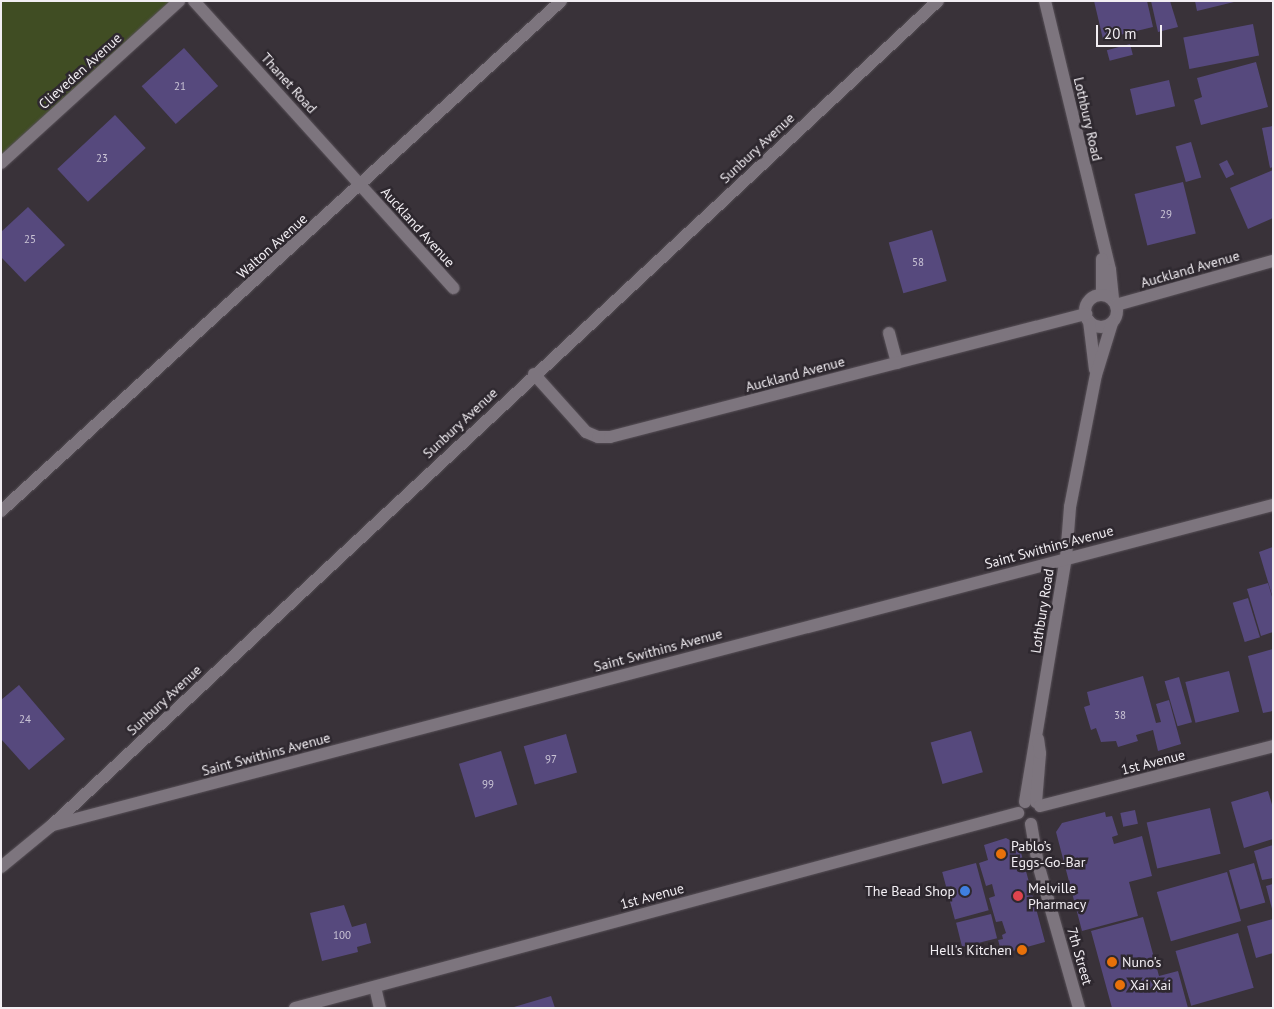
<!DOCTYPE html>
<meta charset="utf-8">
<style>
body{margin:0}
#map{position:relative;width:1274px;height:1009px;overflow:hidden;background:#393239;font-family:"PT Sans",sans-serif}
div>[style]{position:absolute}
.green>*{inset:0;background:#404d23}
.building>*{inset:0;background:#56497d;transform-origin:0 0}
.roads{filter:drop-shadow(0 0 1px #575057) drop-shadow(0 0 1px #575057)}
.service>*{height:12px;margin:-6px;padding:0 6px;transform-origin:6px;border-radius:6px;background:#7d757e}
.minor>*{height:12px;margin:-6px;padding:0 6px;transform-origin:6px;border-radius:6px;background:#7d757e}
.minor>.ring{margin:-6px;padding:0;box-sizing:content-box;background:none;border:12px solid #7d757e;border-radius:50%}
.dots>*{width:14px;height:14px;translate:-50% -50%;box-sizing:border-box;border:2px solid #2e282f;border-radius:50%}
span{translate:-50% -50%;white-space:nowrap;text-align:center;line-height:1.15;-webkit-text-stroke:5px #2e282f;paint-order:stroke}
.number-label{font-size:11px;color:#cbc5d6}
.number-label span{-webkit-text-stroke-width:0}
.street-label{font-size:14px;color:#f2eef3}
.poi-label{font-size:14px;color:#f2eef3}
.left{translate:0 -50%;text-align:left}
.right{translate:-100% -50%;text-align:right}
.frame{position:absolute;inset:0;border:2px solid #f2eef3;pointer-events:none}
.scale{position:absolute;left:1096px;top:25px;width:66px;height:22px;box-sizing:border-box;border:2px solid #f2eef3;border-top:0;padding-left:6px;font-size:15px;line-height:18px;white-space:nowrap;color:#f2eef3;-webkit-text-stroke:4px #2e282f;paint-order:stroke}
</style>
<div id="map">
<div class="green">
<div style="clip-path:polygon(1px 1px,180px 1px,1px 166px)"></div>
</div>
<div class="building">
<div style="clip-path:polygon(1094px 1px,1147px 1px,1153px 27px,1103px 39px)"></div>
<div style="clip-path:polygon(1151px 1px,1170px 1px,1178px 27px,1158px 32px)"></div>
<div style="clip-path:polygon(1195px 1px,1234px 1px,1234px 2px,1197px 11px)"></div>
<div style="left:1253px;top:24px;width:32px;height:71px;rotate:79deg"></div>
<div style="left:1130px;top:44px;width:11px;height:24px;rotate:75deg"></div>
<div style="left:184px;top:48px;width:51px;height:57px;rotate:48deg"></div>
<div style="clip-path:polygon(1256px 62px,1268px 107px,1201px 125px,1194px 100px,1202px 97px,1197px 78px)"></div>
<div style="left:1169px;top:80px;width:27px;height:40px;rotate:77deg"></div>
<div style="left:115px;top:115px;width:45px;height:79px;rotate:47deg"></div>
<div style="clip-path:polygon(1273px 126px,1273px 167px,1270px 168px,1262px 128px)"></div>
<div style="left:1191px;top:142px;width:37px;height:16px;rotate:74deg"></div>
<div style="left:1227px;top:160px;width:16px;height:9px;rotate:63deg"></div>
<div style="clip-path:polygon(1273px 170px,1273px 218px,1248px 229px,1230px 188px)"></div>
<div style="left:1183px;top:182px;width:53px;height:50px;rotate:76deg"></div>
<div style="clip-path:polygon(28px 207px,65px 245px,25px 282px,1px 257px,1px 232px)"></div>
<div style="left:932px;top:230px;width:53px;height:45px;rotate:74deg"></div>
<div style="clip-path:polygon(1273px 547px,1273px 595px,1272px 595px,1259px 552px)"></div>
<div style="clip-path:polygon(1268px 583px,1273px 600px,1273px 632px,1261px 636px,1247px 589px)"></div>
<div style="left:1248px;top:598px;width:41px;height:16px;rotate:73deg"></div>
<div style="clip-path:polygon(1273px 649px,1273px 711px,1263px 713px,1248px 656px)"></div>
<div style="left:1229px;top:671px;width:42px;height:45px;rotate:76deg"></div>
<div style="clip-path:polygon(1143px 676px,1156px 723px,1161px 722px,1156px 704px,1169px 700px,1181px 744px,1158px 751px,1153px 730px,1136px 735px,1138px 741px,1118px 747px,1116px 741px,1101px 742px,1096px 728px,1091px 730px,1084px 707px,1090px 705px,1087px 692px)"></div>
<div style="left:1179px;top:677px;width:47px;height:15px;rotate:74deg"></div>
<div style="clip-path:polygon(19px 685px,65px 739px,29px 770px,1px 739px,1px 700px)"></div>
<div style="left:971px;top:731px;width:43px;height:42px;rotate:74deg"></div>
<div style="left:566px;top:734px;width:40px;height:44px;rotate:74deg"></div>
<div style="left:501px;top:751px;width:56px;height:44px;rotate:73deg"></div>
<div style="clip-path:polygon(1268px 791px,1273px 808px,1273px 839px,1244px 848px,1231px 802px)"></div>
<div style="left:1210px;top:808px;width:47px;height:65px;rotate:77deg"></div>
<div style="left:1135px;top:810px;width:14px;height:15px;rotate:78deg"></div>
<div style="clip-path:polygon(1105px 812px,1106px 817px,1112px 816px,1118px 835px,1112px 837px,1114px 844px,1142px 836px,1152px 876px,1129px 882px,1138px 916px,1082px 931px,1056px 832px,1062px 823px)"></div>
<div style="clip-path:polygon(1006px 838px,1019px 845px,1045px 942px,1002px 954px,998px 940px,1003px 939px,1002px 935px,1006px 933px,1002px 921px,996px 922px,989px 898px,995px 896px,992px 884px,986px 886px,979px 863px,988px 860px,984px 845px)"></div>
<div style="clip-path:polygon(1273px 845px,1273px 878px,1262px 880px,1254px 851px)"></div>
<div style="left:976px;top:863px;width:49px;height:35px;rotate:75deg"></div>
<div style="left:1254px;top:863px;width:41px;height:26px;rotate:74deg"></div>
<div style="left:1227px;top:872px;width:51px;height:73px;rotate:74deg"></div>
<div style="clip-path:polygon(1273px 884px,1273px 909px,1272px 909px,1266px 886px)"></div>
<div style="clip-path:polygon(344px 905px,352px 927px,366px 923px,371px 943px,357px 947px,358px 952px,322px 961px,310px 913px)"></div>
<div style="left:991px;top:914px;width:25px;height:36px;rotate:76deg"></div>
<div style="clip-path:polygon(1143px 917px,1159px 976px,1178px 971px,1188px 1008px,1112px 1008px,1091px 931px)"></div>
<div style="clip-path:polygon(1273px 919px,1273px 953px,1256px 958px,1247px 926px)"></div>
<div style="left:1238px;top:933px;width:57px;height:65px;rotate:74deg"></div>
<div style="clip-path:polygon(551px 996px,555px 1008px,514px 1008px,514px 1007px)"></div>
</div>
<div class="roads">
<div class="service">
<div style="left:889px;top:333px;width:31px;rotate:75deg"></div>
</div>
<div class="minor">
<div style="left:194px;top:1px;width:387px;rotate:47.9deg"></div>
<div style="left:1045px;top:1px;width:277px;rotate:76.4deg"></div>
<div style="left:1110px;top:270px;width:31px;rotate:84deg"></div>
<div style="left:1px;top:163px;width:241px;rotate:-42.3deg"></div>
<div style="left:1102px;top:259px;width:36px;rotate:90deg"></div>
<div class="ring" style="left:1085px;top:295px;width:20px;height:20px"></div>
<div style="left:1116px;top:305px;width:163px;rotate:-15.7deg"></div>
<div style="left:1089px;top:321px;width:49px;rotate:83deg"></div>
<div style="left:534px;top:374px;width:78px;rotate:48.1deg"></div>
<div style="left:586px;top:432px;width:13px;rotate:23deg"></div>
<div style="left:598px;top:437px;width:12px"></div>
<div style="left:610px;top:437px;width:492px;rotate:-14.5deg"></div>
<div style="left:1px;top:511px;width:757px;rotate:-42.32deg"></div>
<div style="left:1025px;top:802px;width:247px;rotate:-80.5deg"></div>
<div style="left:1066px;top:558px;width:51px;rotate:-85.5deg"></div>
<div style="left:1070px;top:507px;width:135px;rotate:-78.9deg"></div>
<div style="left:1096px;top:375px;width:54px;rotate:-72.9deg"></div>
<div style="left:1036px;top:802px;width:49px;rotate:-85.3deg"></div>
<div style="left:1040px;top:753px;width:14px;rotate:-98deg"></div>
<div style="left:1040px;top:806px;width:241px;rotate:-14.4deg"></div>
<div style="left:1031px;top:824px;width:41px;rotate:80.1deg"></div>
<div style="left:1038px;top:864px;width:150px;rotate:74.1deg"></div>
<div style="left:53px;top:825px;width:1261px;rotate:-14.7deg"></div>
<div style="left:1px;top:867px;width:65px;rotate:-39.4deg"></div>
<div style="left:51px;top:826px;width:1211px;rotate:-42.93deg"></div>
<div style="left:375px;top:987px;width:22px;rotate:77deg"></div>
<div style="left:295px;top:1008px;width:749px;rotate:-15.09deg"></div>
</div>
</div>
<div class="dots">
<div style="left:1001px;top:854px;background:#e8710a"></div>
<div style="left:965px;top:891px;background:#3f7fe0"></div>
<div style="left:1018px;top:896px;background:#e0444e"></div>
<div style="left:1022px;top:950px;background:#e8710a"></div>
<div style="left:1112px;top:962px;background:#e8710a"></div>
<div style="left:1120px;top:985px;background:#e8710a"></div>
</div>
<div class="number-label">
<span style="left:180px;top:86px">21</span>
<span style="left:102px;top:158px">23</span>
<span style="left:1166px;top:214px">29</span>
<span style="left:30px;top:239px">25</span>
<span style="left:918px;top:262px">58</span>
<span style="left:1120px;top:715px">38</span>
<span style="left:25px;top:719px">24</span>
<span style="left:551px;top:759px">97</span>
<span style="left:488px;top:784px">99</span>
<span style="left:342px;top:935px">100</span>
</div>
<div class="street-label">
<span style="left:80px;top:71px;rotate:-42deg">Clieveden Avenue</span>
<span style="left:289px;top:83px;rotate:48deg">Thanet Road</span>
<span style="left:1088px;top:119px;rotate:77deg">Lothbury Road</span>
<span style="left:757px;top:148px;rotate:-43deg">Sunbury Avenue</span>
<span style="left:418px;top:227px;rotate:48deg">Auckland Avenue</span>
<span style="left:272px;top:246px;rotate:-42deg">Walton Avenue</span>
<span style="left:1190px;top:269px;rotate:-16deg">Auckland Avenue</span>
<span style="left:795px;top:374px;rotate:-15deg">Auckland Avenue</span>
<span style="left:460px;top:423px;rotate:-43deg">Sunbury Avenue</span>
<span style="left:1049px;top:547px;rotate:-15deg">Saint Swithins Avenue</span>
<span style="left:1042px;top:611px;rotate:-81deg">Lothbury Road</span>
<span style="left:658px;top:650px;rotate:-15deg">Saint Swithins Avenue</span>
<span style="left:164px;top:700px;rotate:-43deg">Sunbury Avenue</span>
<span style="left:266px;top:754px;rotate:-15deg">Saint Swithins Avenue</span>
<span style="left:1153px;top:762px;rotate:-14deg">1st Avenue</span>
<span style="left:652px;top:896px;rotate:-15deg">1st Avenue</span>
<span style="left:1080px;top:956px;rotate:74deg">7th Street</span>
</div>
<div class="poi-label">
<span class="left" style="left:1011px;top:854px">Pablo’s<br>Eggs-Go-Bar</span>
<span class="left" style="left:1028px;top:896px">Melville<br>Pharmacy</span>
<span class="right" style="left:955px;top:891px">The Bead Shop</span>
<span class="right" style="left:1012px;top:950px">Hell's Kitchen</span>
<span class="left" style="left:1122px;top:962px">Nuno's</span>
<span class="left" style="left:1130px;top:985px">Xai Xai</span>
</div>
<div class="frame"></div>
<div class="scale">20 m</div>
</div>
